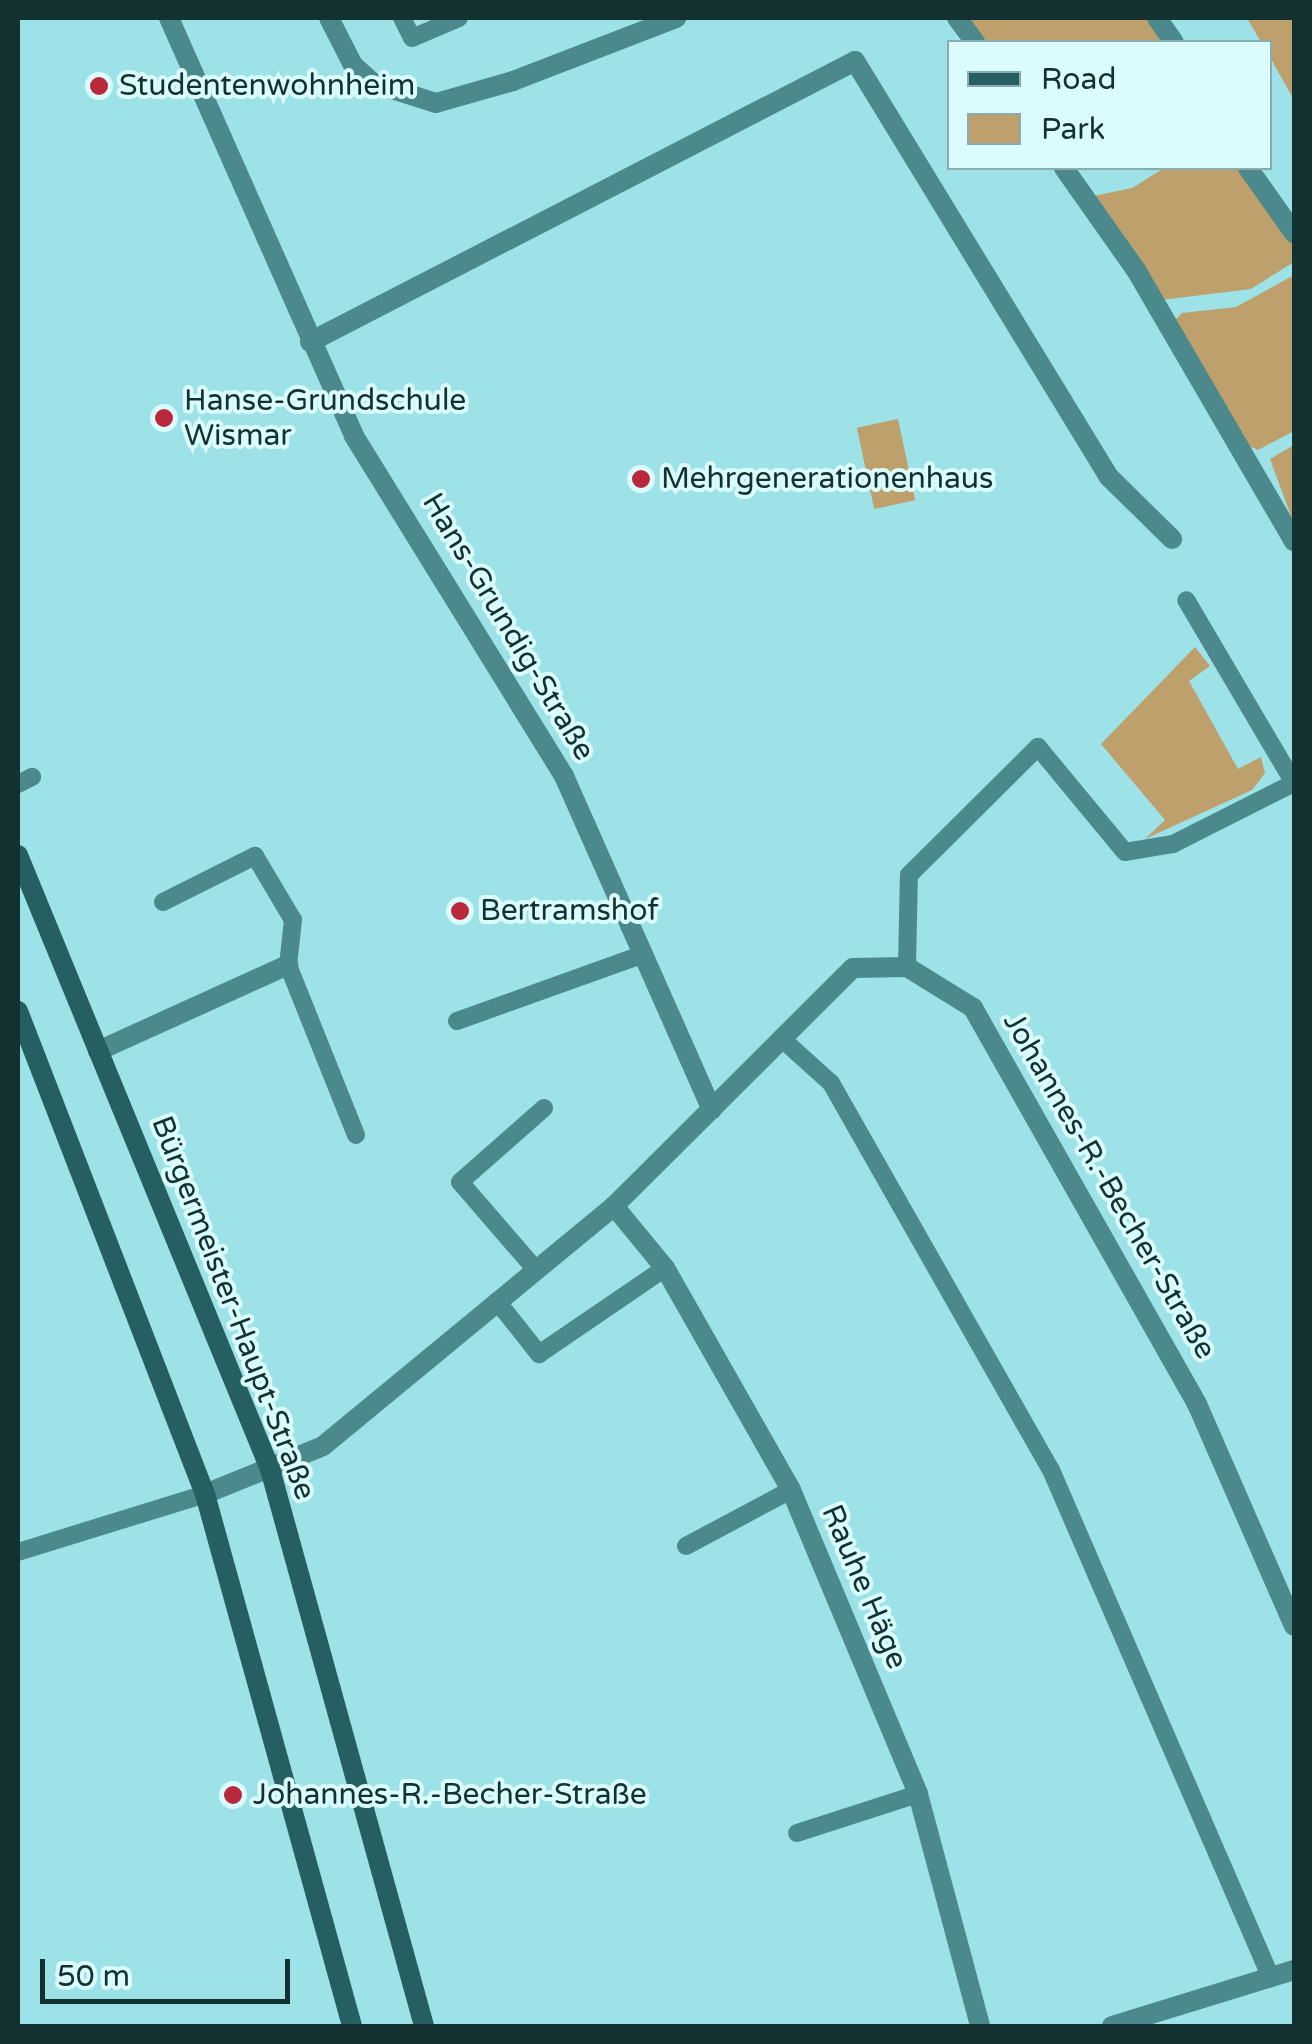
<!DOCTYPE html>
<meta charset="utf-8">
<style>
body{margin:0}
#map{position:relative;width:1312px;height:2044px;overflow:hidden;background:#9ce2e6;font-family:"Varela Round",sans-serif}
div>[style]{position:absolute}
.green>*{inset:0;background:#bea06c;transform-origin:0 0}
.lane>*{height:18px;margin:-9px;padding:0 9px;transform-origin:9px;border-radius:9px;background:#4b898c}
.street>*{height:20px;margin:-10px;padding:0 10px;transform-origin:10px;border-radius:10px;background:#4b898c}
.secondary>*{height:20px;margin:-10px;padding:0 10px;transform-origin:10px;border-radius:10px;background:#265f62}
.dots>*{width:28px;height:28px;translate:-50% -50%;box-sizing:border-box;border:5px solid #dafcfe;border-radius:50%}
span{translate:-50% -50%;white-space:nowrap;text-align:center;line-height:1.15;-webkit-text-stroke:8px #dafcfe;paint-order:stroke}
.poi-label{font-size:30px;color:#143132}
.left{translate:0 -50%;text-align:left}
.street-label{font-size:30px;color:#143132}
.frame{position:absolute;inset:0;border:20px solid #143132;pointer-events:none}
.legend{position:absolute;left:947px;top:40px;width:325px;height:130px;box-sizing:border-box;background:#dafcfe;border:2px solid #8babac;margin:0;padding:12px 18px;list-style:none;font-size:30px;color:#143132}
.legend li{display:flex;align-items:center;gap:20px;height:50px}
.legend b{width:50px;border:2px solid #8babac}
.scale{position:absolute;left:40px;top:1959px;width:250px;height:45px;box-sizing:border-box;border:5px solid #143132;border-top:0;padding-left:12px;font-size:30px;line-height:35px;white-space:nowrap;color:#143132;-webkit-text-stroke:8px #dafcfe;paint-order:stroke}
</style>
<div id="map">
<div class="green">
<div style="clip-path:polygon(963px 18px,1147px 18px,1165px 42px,981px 42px)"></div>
<div style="clip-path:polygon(1247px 18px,1294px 18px,1294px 100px,1270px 57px,1270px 42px,1261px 42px)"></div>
<div style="clip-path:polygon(1164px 168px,1244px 168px,1294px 237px,1294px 262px,1251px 289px,1161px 300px,1093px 196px,1132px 188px)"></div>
<div style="clip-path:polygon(1294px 275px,1294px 431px,1258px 450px,1247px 445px,1173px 322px,1182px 313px,1236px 307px)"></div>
<div style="left:898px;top:419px;width:83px;height:42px;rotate:78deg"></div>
<div style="clip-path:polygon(1294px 445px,1294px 524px,1270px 459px)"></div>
<div style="clip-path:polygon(1195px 647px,1210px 666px,1189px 681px,1238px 769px,1261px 757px,1265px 773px,1252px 790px,1145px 839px,1165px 820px,1101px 744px)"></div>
</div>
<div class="lane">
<div style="left:402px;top:18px;width:22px;rotate:63deg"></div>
<div style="left:412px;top:38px;width:51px;rotate:-23.1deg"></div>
<div style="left:18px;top:784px;width:16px;rotate:-27deg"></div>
<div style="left:163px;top:902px;width:103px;rotate:-26.6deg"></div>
<div style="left:255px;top:856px;width:74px;rotate:59.3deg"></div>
<div style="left:293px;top:920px;width:45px;rotate:96.3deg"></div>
<div style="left:288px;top:965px;width:183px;rotate:68.2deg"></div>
<div style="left:907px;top:967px;width:92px;rotate:-88.8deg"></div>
<div style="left:909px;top:875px;width:182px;rotate:-44.8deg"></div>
<div style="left:1038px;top:747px;width:136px;rotate:50.4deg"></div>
<div style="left:1125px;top:852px;width:49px;rotate:-9.5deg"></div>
<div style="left:1173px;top:844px;width:136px;rotate:-26.8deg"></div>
<div style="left:1294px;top:783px;width:212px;rotate:-120.5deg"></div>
<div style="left:457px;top:1021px;width:195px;rotate:-19.7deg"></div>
<div style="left:781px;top:1038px;width:67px;rotate:42deg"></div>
<div style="left:831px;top:1083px;width:445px;rotate:60.4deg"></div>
<div style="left:1051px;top:1470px;width:554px;rotate:66.58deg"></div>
<div style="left:536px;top:1270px;width:116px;rotate:-130.8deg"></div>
<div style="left:460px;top:1182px;width:112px;rotate:-41.4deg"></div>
<div style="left:497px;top:1301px;width:68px;rotate:51.6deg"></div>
<div style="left:539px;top:1354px;width:153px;rotate:-34.3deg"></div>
<div style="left:686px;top:1546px;width:119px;rotate:-28.1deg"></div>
<div style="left:18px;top:1552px;width:196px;rotate:-17.2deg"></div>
<div style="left:797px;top:1833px;width:127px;rotate:-17.9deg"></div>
</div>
<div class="street">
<div style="left:169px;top:18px;width:457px;rotate:66.1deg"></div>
<div style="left:354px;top:436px;width:400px;rotate:58.3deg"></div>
<div style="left:564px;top:776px;width:365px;rotate:66.1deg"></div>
<div style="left:329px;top:18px;width:53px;rotate:62.9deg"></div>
<div style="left:353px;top:65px;width:27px;rotate:42deg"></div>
<div style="left:373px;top:83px;width:66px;rotate:17.6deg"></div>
<div style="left:436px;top:103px;width:80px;rotate:-15.9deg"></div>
<div style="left:513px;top:81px;width:175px;rotate:-21.1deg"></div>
<div style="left:957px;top:18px;width:30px;rotate:53deg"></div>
<div style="left:1157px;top:18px;width:29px;rotate:55deg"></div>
<div style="left:1064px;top:168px;width:125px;rotate:54.8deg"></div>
<div style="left:1136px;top:270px;width:314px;rotate:59.8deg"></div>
<div style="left:1248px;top:168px;width:80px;rotate:54.7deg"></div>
<div style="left:310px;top:342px;width:613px;rotate:-27.28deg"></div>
<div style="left:855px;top:61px;width:486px;rotate:58.6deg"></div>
<div style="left:1108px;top:476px;width:90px;rotate:44.5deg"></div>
<div style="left:1294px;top:783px;width:1px;rotate:90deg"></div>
<div style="left:98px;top:1051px;width:209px;rotate:-24.4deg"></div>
<div style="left:614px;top:1206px;width:80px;rotate:50.6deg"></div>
<div style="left:665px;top:1268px;width:255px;rotate:60.4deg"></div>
<div style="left:791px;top:1490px;width:329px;rotate:67.3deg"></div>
<div style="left:918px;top:1794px;width:240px;rotate:75deg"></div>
<div style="left:205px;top:1494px;width:127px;rotate:-22.1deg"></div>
<div style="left:323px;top:1446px;width:377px;rotate:-39.5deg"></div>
<div style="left:614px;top:1206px;width:337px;rotate:-44.9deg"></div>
<div style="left:853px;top:968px;width:54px;rotate:-1.1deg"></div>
<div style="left:907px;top:967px;width:78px;rotate:31.8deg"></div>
<div style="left:973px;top:1008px;width:455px;rotate:60.5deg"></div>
<div style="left:1197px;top:1404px;width:242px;rotate:66.4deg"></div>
<div style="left:1112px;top:2026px;width:190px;rotate:-17.1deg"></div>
</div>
<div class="secondary">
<div style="left:18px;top:855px;width:664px;rotate:67.69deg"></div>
<div style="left:270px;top:1469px;width:578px;rotate:74.54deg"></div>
<div style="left:18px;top:1011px;width:518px;rotate:68.84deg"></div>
<div style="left:205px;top:1494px;width:552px;rotate:74.55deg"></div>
</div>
<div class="dots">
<div style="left:99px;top:86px;background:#ba293b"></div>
<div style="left:164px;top:418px;background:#ba293b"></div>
<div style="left:641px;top:479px;background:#ba293b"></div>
<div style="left:460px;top:911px;background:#ba293b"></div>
<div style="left:233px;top:1795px;background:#ba293b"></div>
</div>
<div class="poi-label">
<span class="left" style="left:119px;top:86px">Studentenwohnheim</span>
<span class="left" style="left:184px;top:418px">Hanse-Grundschule<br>Wismar</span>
<span class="left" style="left:661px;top:479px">Mehrgenerationenhaus</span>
<span class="left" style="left:480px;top:911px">Bertramshof</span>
<span class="left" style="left:253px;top:1795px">Johannes-R.-Becher-Straße</span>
</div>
<div class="street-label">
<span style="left:508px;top:627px;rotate:59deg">Hans-Grundig-Straße</span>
<span style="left:1109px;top:1186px;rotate:60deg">Johannes-R.-Becher-Straße</span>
<span style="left:233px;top:1308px;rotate:69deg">Bürgermeister-Haupt-Straße</span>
<span style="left:864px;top:1587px;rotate:67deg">Rauhe Häge</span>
</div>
<div class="frame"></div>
<ul class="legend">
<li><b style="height:12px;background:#265f62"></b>Road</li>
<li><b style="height:28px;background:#bea06c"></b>Park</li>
</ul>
<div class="scale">50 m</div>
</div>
